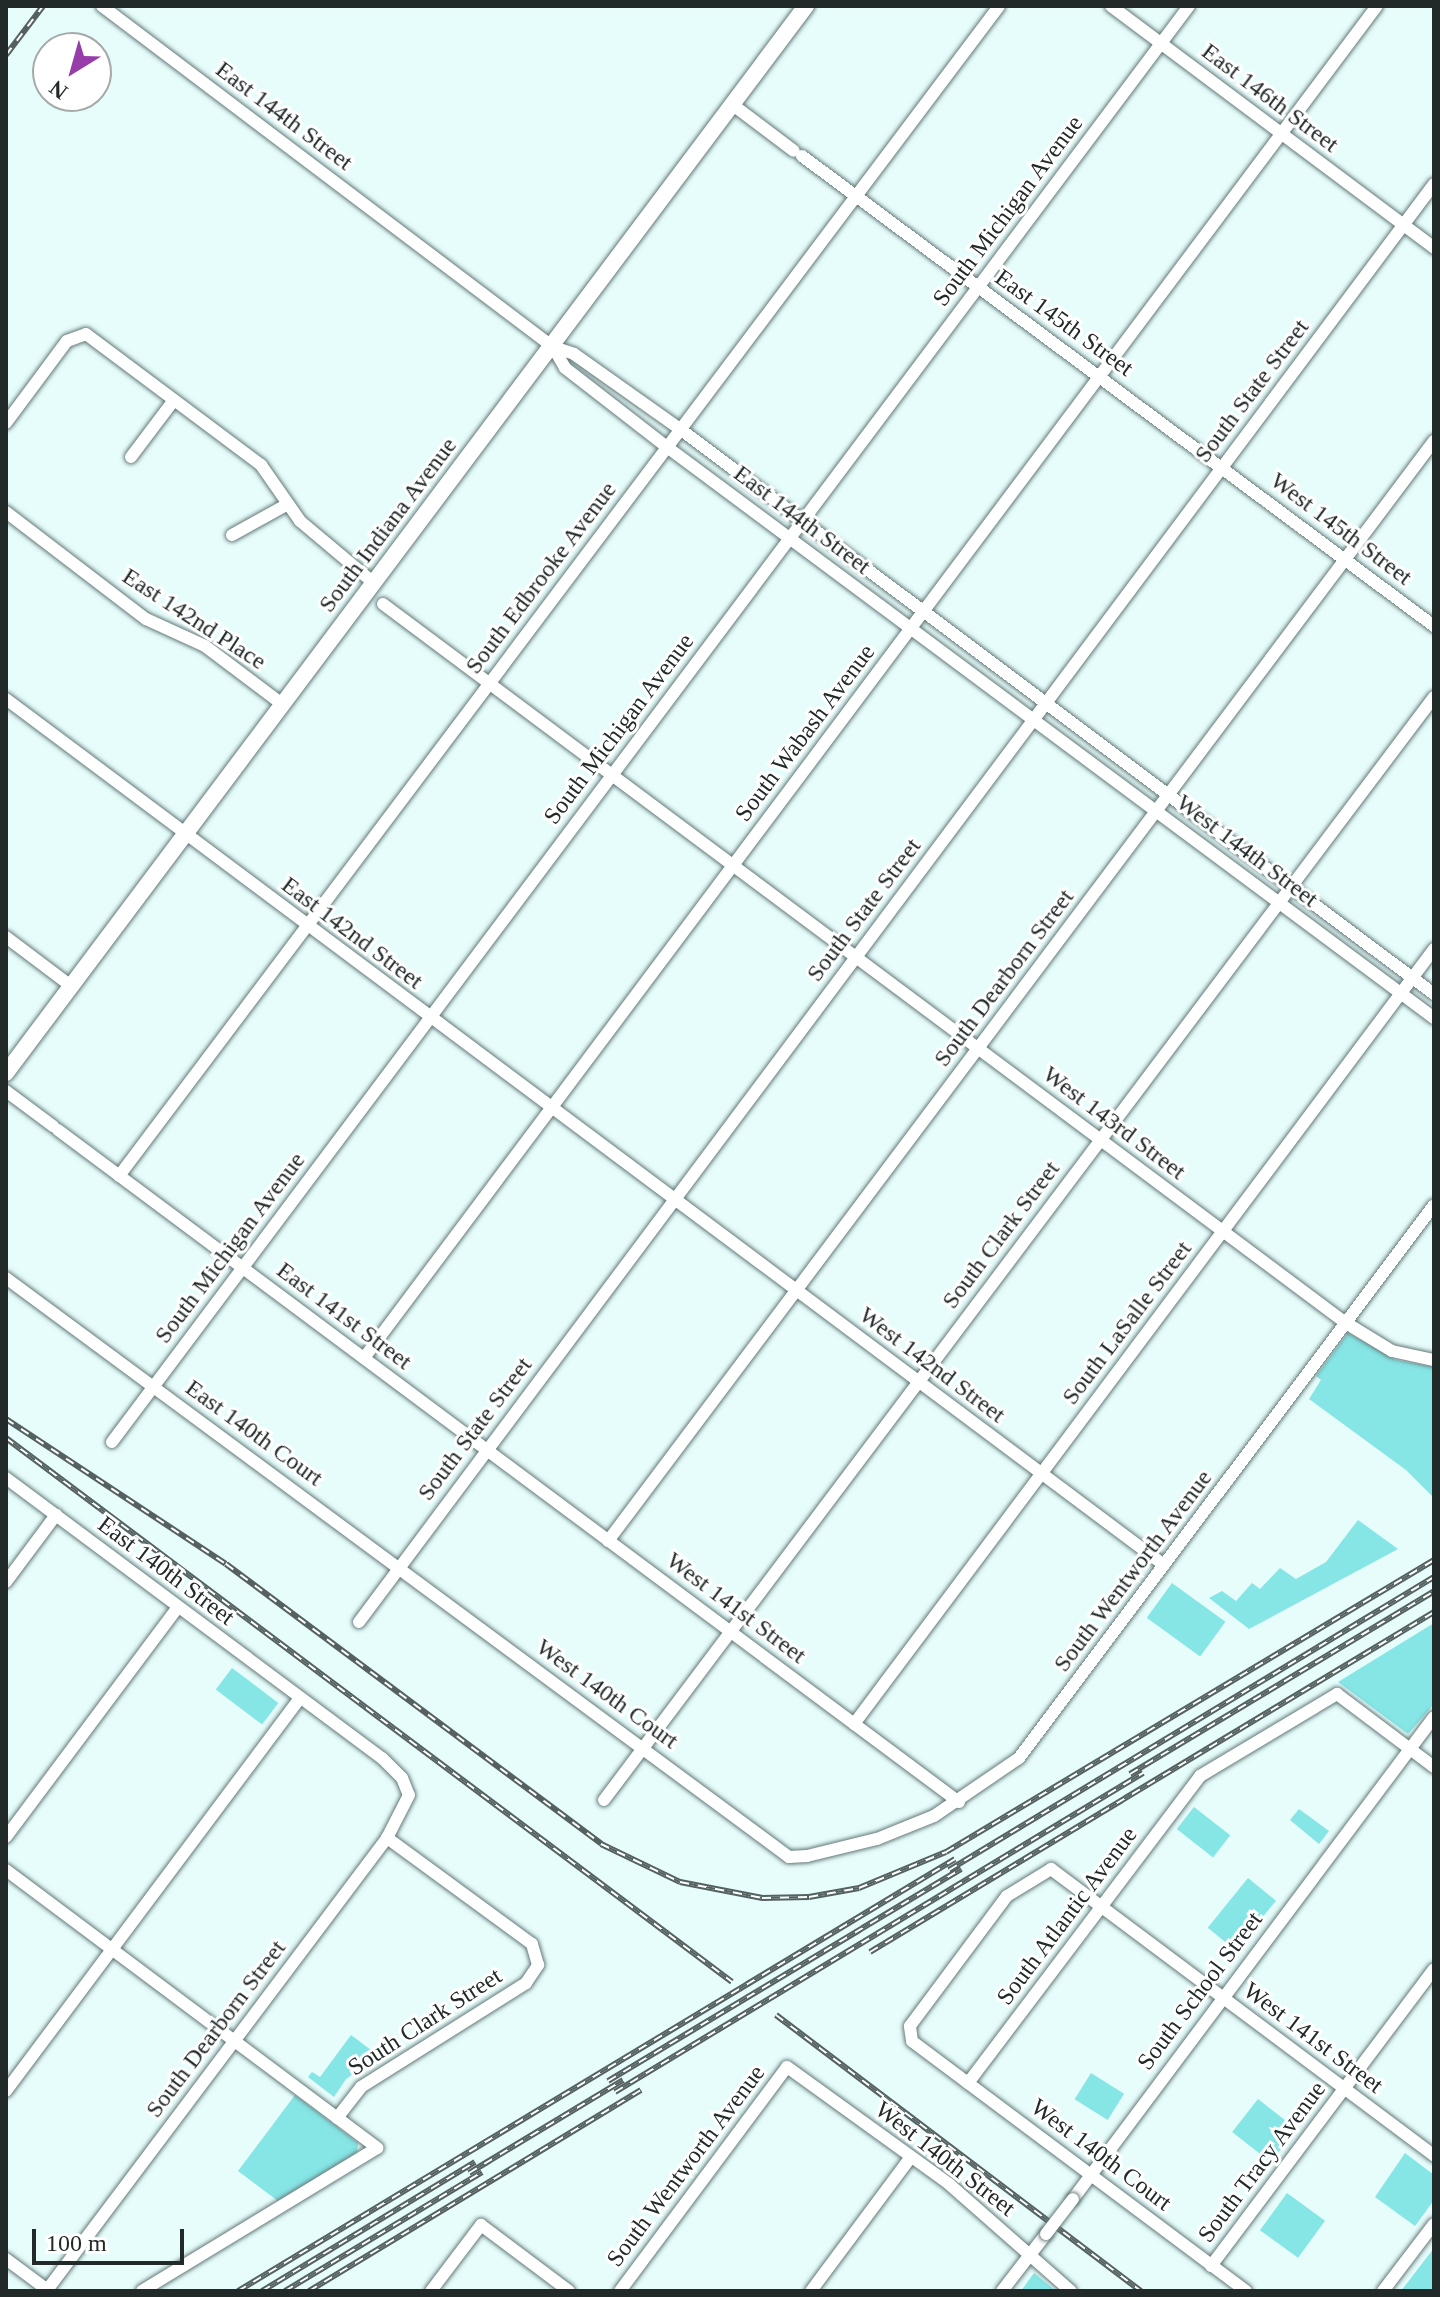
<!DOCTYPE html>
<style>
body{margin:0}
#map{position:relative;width:1440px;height:2297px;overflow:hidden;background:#e6fdfc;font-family:"Times New Roman",serif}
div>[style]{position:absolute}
.green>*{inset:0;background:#86e5e5;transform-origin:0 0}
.roads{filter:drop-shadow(0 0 2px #647878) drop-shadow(0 0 2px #647878)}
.minor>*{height:12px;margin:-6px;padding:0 6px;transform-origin:6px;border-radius:6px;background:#fff}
.major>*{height:16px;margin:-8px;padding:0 8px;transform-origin:8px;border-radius:8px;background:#fff}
.rail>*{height:6px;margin-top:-3px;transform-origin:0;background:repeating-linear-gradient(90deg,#fff 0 9px,#556160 0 18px);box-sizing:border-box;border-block:2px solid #556160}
.bridges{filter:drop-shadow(0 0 2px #647878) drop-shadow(0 0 2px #647878)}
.minor-bridge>*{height:12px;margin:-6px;padding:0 6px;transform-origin:6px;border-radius:6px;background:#fff}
span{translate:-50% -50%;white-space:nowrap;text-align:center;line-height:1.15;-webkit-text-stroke:6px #fff;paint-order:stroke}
.street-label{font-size:24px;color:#212929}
.frame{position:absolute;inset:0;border:8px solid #212929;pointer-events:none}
.north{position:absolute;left:32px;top:32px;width:80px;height:80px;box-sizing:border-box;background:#fff;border:2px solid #a6a9a9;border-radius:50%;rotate:217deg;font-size:22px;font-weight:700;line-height:32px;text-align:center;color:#212929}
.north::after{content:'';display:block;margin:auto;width:28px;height:36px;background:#973da9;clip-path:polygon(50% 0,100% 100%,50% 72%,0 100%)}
.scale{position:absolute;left:32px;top:2229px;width:152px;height:36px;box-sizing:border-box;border:4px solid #212929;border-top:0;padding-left:10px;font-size:24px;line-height:28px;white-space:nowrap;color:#212929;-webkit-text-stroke:6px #fff;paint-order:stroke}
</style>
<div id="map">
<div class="green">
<div style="clip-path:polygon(1348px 1333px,1396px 1360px,1434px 1367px,1434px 1498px,1406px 1470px,1309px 1399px,1321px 1380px,1316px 1376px)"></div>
<div style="clip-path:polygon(1358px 1520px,1398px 1549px,1249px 1629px,1209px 1598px,1222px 1591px,1236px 1601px,1252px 1583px,1260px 1589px,1280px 1568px,1296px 1579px,1326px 1562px)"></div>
<div style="left:1172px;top:1583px;width:66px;height:43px;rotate:36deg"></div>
<div style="clip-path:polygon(1434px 1623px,1434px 1704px,1408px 1734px,1338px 1682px)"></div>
<div style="left:232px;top:1668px;width:58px;height:27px;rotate:37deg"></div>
<div style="left:1194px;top:1807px;width:46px;height:28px;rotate:38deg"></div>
<div style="clip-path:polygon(1299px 1809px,1329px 1831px,1319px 1844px,1290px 1820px)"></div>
<div style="left:1248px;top:1878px;width:36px;height:64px;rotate:39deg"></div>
<div style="clip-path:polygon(351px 2035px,379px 2056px,346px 2079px,334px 2097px,308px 2077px,312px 2072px,320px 2077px)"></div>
<div style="left:1091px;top:2073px;width:39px;height:31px;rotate:32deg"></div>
<div style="clip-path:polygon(295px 2095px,358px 2143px,357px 2153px,278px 2201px,238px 2171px)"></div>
<div style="left:1258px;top:2099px;width:49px;height:42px;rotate:38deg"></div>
<div style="clip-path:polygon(1405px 2153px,1434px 2175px,1434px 2200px,1415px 2226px,1375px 2197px)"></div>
<div style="left:1287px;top:2193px;width:47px;height:46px;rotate:36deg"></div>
<div style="clip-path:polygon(1434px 2248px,1434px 2291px,1401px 2291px)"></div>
<div style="clip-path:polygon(1034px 2273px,1056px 2291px,1021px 2291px)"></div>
</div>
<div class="roads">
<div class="minor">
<div style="left:102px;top:6px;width:565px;rotate:37.09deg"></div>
<div style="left:553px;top:347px;width:22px;rotate:18deg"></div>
<div style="left:574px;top:354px;width:130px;rotate:35.3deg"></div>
<div style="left:680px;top:429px;width:942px;rotate:36.85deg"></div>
<div style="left:1111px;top:6px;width:404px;rotate:36.8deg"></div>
<div style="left:733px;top:105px;width:76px;rotate:37deg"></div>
<div style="left:802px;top:156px;width:788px;rotate:36.64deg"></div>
<div style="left:553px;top:347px;width:24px;rotate:60deg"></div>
<div style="left:565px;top:368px;width:129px;rotate:37.8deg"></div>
<div style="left:667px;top:447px;width:956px;rotate:36.67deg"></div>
<div style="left:6px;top:423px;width:102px;rotate:-53.4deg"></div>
<div style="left:67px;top:341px;width:20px;rotate:-20deg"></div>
<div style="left:86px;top:334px;width:219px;rotate:36.8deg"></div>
<div style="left:261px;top:465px;width:68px;rotate:55.1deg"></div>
<div style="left:300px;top:521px;width:97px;rotate:40deg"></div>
<div style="left:131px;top:457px;width:71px;rotate:-53deg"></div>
<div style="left:6px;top:512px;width:176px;rotate:37.4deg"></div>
<div style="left:146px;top:619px;width:65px;rotate:24.6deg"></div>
<div style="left:205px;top:646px;width:96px;rotate:37deg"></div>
<div style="left:232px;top:535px;width:64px;rotate:-29deg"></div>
<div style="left:383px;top:604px;width:1202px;rotate:36.75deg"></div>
<div style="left:1346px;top:1323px;width:54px;rotate:31.3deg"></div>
<div style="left:1392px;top:1351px;width:43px;rotate:12.1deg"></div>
<div style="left:6px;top:699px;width:1446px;rotate:36.79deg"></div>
<div style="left:6px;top:937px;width:81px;rotate:37deg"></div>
<div style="left:6px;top:1091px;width:59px;rotate:36.7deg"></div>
<div style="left:58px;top:1130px;width:1124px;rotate:36.72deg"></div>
<div style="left:119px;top:1176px;width:1464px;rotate:-53.05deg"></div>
<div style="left:6px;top:1278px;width:974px;rotate:36.48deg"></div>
<div style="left:789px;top:1857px;width:18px;rotate:-3deg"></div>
<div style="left:807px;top:1856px;width:72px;rotate:-13.7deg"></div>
<div style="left:877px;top:1839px;width:61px;rotate:-22deg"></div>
<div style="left:934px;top:1816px;width:103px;rotate:-34.3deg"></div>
<div style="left:1019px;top:1758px;width:691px;rotate:-53.11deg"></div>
<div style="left:364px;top:1358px;width:1689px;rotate:-53.16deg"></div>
<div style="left:112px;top:1442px;width:1795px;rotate:-53.13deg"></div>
<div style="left:6px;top:1478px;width:469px;rotate:36.7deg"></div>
<div style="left:382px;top:1758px;width:28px;rotate:45deg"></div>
<div style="left:402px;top:1778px;width:18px;rotate:68deg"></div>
<div style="left:409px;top:1795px;width:48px;rotate:117.1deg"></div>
<div style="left:387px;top:1838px;width:566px;rotate:126.95deg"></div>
<div style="left:608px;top:1541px;width:1376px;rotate:-53.1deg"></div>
<div style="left:6px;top:1582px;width:84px;rotate:-53.3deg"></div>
<div style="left:359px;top:1622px;width:1795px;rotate:-53.22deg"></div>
<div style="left:854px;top:1724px;width:968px;rotate:-53.19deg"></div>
<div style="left:604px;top:1800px;width:1380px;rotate:-53.04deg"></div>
<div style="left:6px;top:1837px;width:287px;rotate:-53.2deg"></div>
<div style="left:6px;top:1870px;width:464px;rotate:36.8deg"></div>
<div style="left:377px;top:2148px;width:275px;rotate:148.7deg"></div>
<div style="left:968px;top:2083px;width:385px;rotate:-52.9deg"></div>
<div style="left:1200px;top:1776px;width:160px;rotate:-30.9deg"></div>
<div style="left:1337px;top:1694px;width:121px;rotate:37deg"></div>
<div style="left:6px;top:2091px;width:491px;rotate:-53.2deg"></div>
<div style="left:337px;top:2118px;width:39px;rotate:-52deg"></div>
<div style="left:361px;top:2087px;width:195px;rotate:-32.2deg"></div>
<div style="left:526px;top:1983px;width:22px;rotate:-56deg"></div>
<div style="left:538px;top:1965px;width:22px;rotate:-106deg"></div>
<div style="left:532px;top:1944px;width:180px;rotate:-143.8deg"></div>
<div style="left:1073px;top:2199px;width:602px;rotate:-53.17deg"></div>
<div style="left:6px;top:2259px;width:54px;rotate:36.7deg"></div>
<div style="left:1211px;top:2266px;width:371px;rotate:-53.1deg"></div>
<div style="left:431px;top:2291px;width:83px;rotate:-52.9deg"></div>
<div style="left:481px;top:2225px;width:110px;rotate:36.9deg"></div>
<div style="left:620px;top:2291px;width:279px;rotate:-53.3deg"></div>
<div style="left:787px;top:2067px;width:200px;rotate:35.8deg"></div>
<div style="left:949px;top:2184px;width:162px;rotate:41.3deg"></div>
<div style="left:811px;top:2291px;width:167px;rotate:-53.3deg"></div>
<div style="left:1002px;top:2291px;width:72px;rotate:-52.3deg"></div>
<div style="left:1246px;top:2291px;width:417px;rotate:-143.2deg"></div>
<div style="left:912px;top:2041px;width:15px;rotate:-98deg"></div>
<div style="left:910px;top:2026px;width:162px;rotate:-53.3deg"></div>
<div style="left:1007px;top:1896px;width:52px;rotate:-31.5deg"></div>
<div style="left:1051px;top:1869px;width:479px;rotate:36.8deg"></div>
<div style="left:1383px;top:2291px;width:84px;rotate:-52.7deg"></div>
</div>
<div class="major">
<div style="left:6px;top:1073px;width:1334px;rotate:-53.14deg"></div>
</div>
</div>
<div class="rail">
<div style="left:6px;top:55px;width:61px;rotate:-52.9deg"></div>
<div style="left:6px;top:1419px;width:263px;rotate:33.4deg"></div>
<div style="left:226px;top:1564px;width:468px;rotate:36.7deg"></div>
<div style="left:601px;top:1844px;width:88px;rotate:25.7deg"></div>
<div style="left:680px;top:1882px;width:84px;rotate:11deg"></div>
<div style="left:762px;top:1898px;width:47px;rotate:-1.2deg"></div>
<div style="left:809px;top:1897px;width:51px;rotate:-10.2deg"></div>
<div style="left:859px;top:1888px;width:94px;rotate:-22.5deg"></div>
<div style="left:946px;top:1852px;width:569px;rotate:-30.89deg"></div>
<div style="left:6px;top:1438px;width:907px;rotate:36.84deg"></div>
<div style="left:1130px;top:1774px;width:355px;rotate:-31deg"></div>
<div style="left:949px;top:1870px;width:567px;rotate:-31.14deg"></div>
<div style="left:870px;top:1952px;width:659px;rotate:-31.08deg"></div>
<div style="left:776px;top:2015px;width:458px;rotate:37.1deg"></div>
<div style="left:608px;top:2081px;width:412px;rotate:-31deg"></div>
<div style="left:615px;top:2092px;width:617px;rotate:-31.14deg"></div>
<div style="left:469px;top:2173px;width:180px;rotate:-31.1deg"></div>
<div style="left:238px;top:2291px;width:837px;rotate:-31.07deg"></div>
<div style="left:262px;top:2291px;width:249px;rotate:-31.2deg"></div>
<div style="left:285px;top:2291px;width:230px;rotate:-31.1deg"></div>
<div style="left:309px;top:2291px;width:388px;rotate:-31.2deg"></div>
</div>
<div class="bridges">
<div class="minor-bridge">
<div style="left:1046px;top:2234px;width:44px;rotate:-52.4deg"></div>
</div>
</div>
<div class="street-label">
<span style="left:1270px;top:98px;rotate:37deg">East 146th Street</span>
<span style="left:284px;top:116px;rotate:37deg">East 144th Street</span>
<span style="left:1008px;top:211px;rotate:-53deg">South Michigan Avenue</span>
<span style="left:1064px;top:323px;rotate:36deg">East 145th Street</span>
<span style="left:1252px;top:391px;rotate:-53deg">South State Street</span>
<span style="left:802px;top:520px;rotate:37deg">East 144th Street</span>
<span style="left:388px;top:525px;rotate:-53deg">South Indiana Avenue</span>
<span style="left:1341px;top:529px;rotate:37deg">West 145th Street</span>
<span style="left:541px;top:578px;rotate:-53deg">South Edbrooke Avenue</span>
<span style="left:194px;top:619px;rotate:33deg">East 142nd Place</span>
<span style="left:619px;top:729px;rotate:-53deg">South Michigan Avenue</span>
<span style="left:805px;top:733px;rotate:-53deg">South Wabash Avenue</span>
<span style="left:1247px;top:851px;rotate:37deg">West 144th Street</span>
<span style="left:864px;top:910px;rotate:-53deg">South State Street</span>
<span style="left:352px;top:933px;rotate:37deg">East 142nd Street</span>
<span style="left:1004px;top:978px;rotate:-53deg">South Dearborn Street</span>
<span style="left:1114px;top:1123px;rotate:37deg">West 143rd Street</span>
<span style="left:1001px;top:1235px;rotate:-53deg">South Clark Street</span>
<span style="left:230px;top:1248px;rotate:-53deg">South Michigan Avenue</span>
<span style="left:344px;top:1316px;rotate:37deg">East 141st Street</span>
<span style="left:1127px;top:1323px;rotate:-53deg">South LaSalle Street</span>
<span style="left:932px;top:1365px;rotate:37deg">West 142nd Street</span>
<span style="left:475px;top:1429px;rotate:-53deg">South State Street</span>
<span style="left:254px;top:1433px;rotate:36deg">East 140th Court</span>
<span style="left:166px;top:1571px;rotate:37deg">East 140th Street</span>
<span style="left:1133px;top:1571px;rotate:-53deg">South Wentworth Avenue</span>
<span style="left:736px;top:1608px;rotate:37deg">West 141st Street</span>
<span style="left:607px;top:1694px;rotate:36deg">West 140th Court</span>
<span style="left:1067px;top:1916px;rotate:-53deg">South Atlantic Avenue</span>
<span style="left:1200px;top:1991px;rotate:-53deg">South School Street</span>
<span style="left:425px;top:2022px;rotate:-33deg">South Clark Street</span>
<span style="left:216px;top:2029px;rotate:-53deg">South Dearborn Street</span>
<span style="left:1313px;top:2038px;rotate:37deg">West 141st Street</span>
<span style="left:1101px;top:2155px;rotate:37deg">West 140th Court</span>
<span style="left:945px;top:2159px;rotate:38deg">West 140th Street</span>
<span style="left:1262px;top:2162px;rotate:-53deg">South Tracy Avenue</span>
<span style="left:686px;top:2166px;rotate:-53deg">South Wentworth Avenue</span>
</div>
<div class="frame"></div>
<div class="north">N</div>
<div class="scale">100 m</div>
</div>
